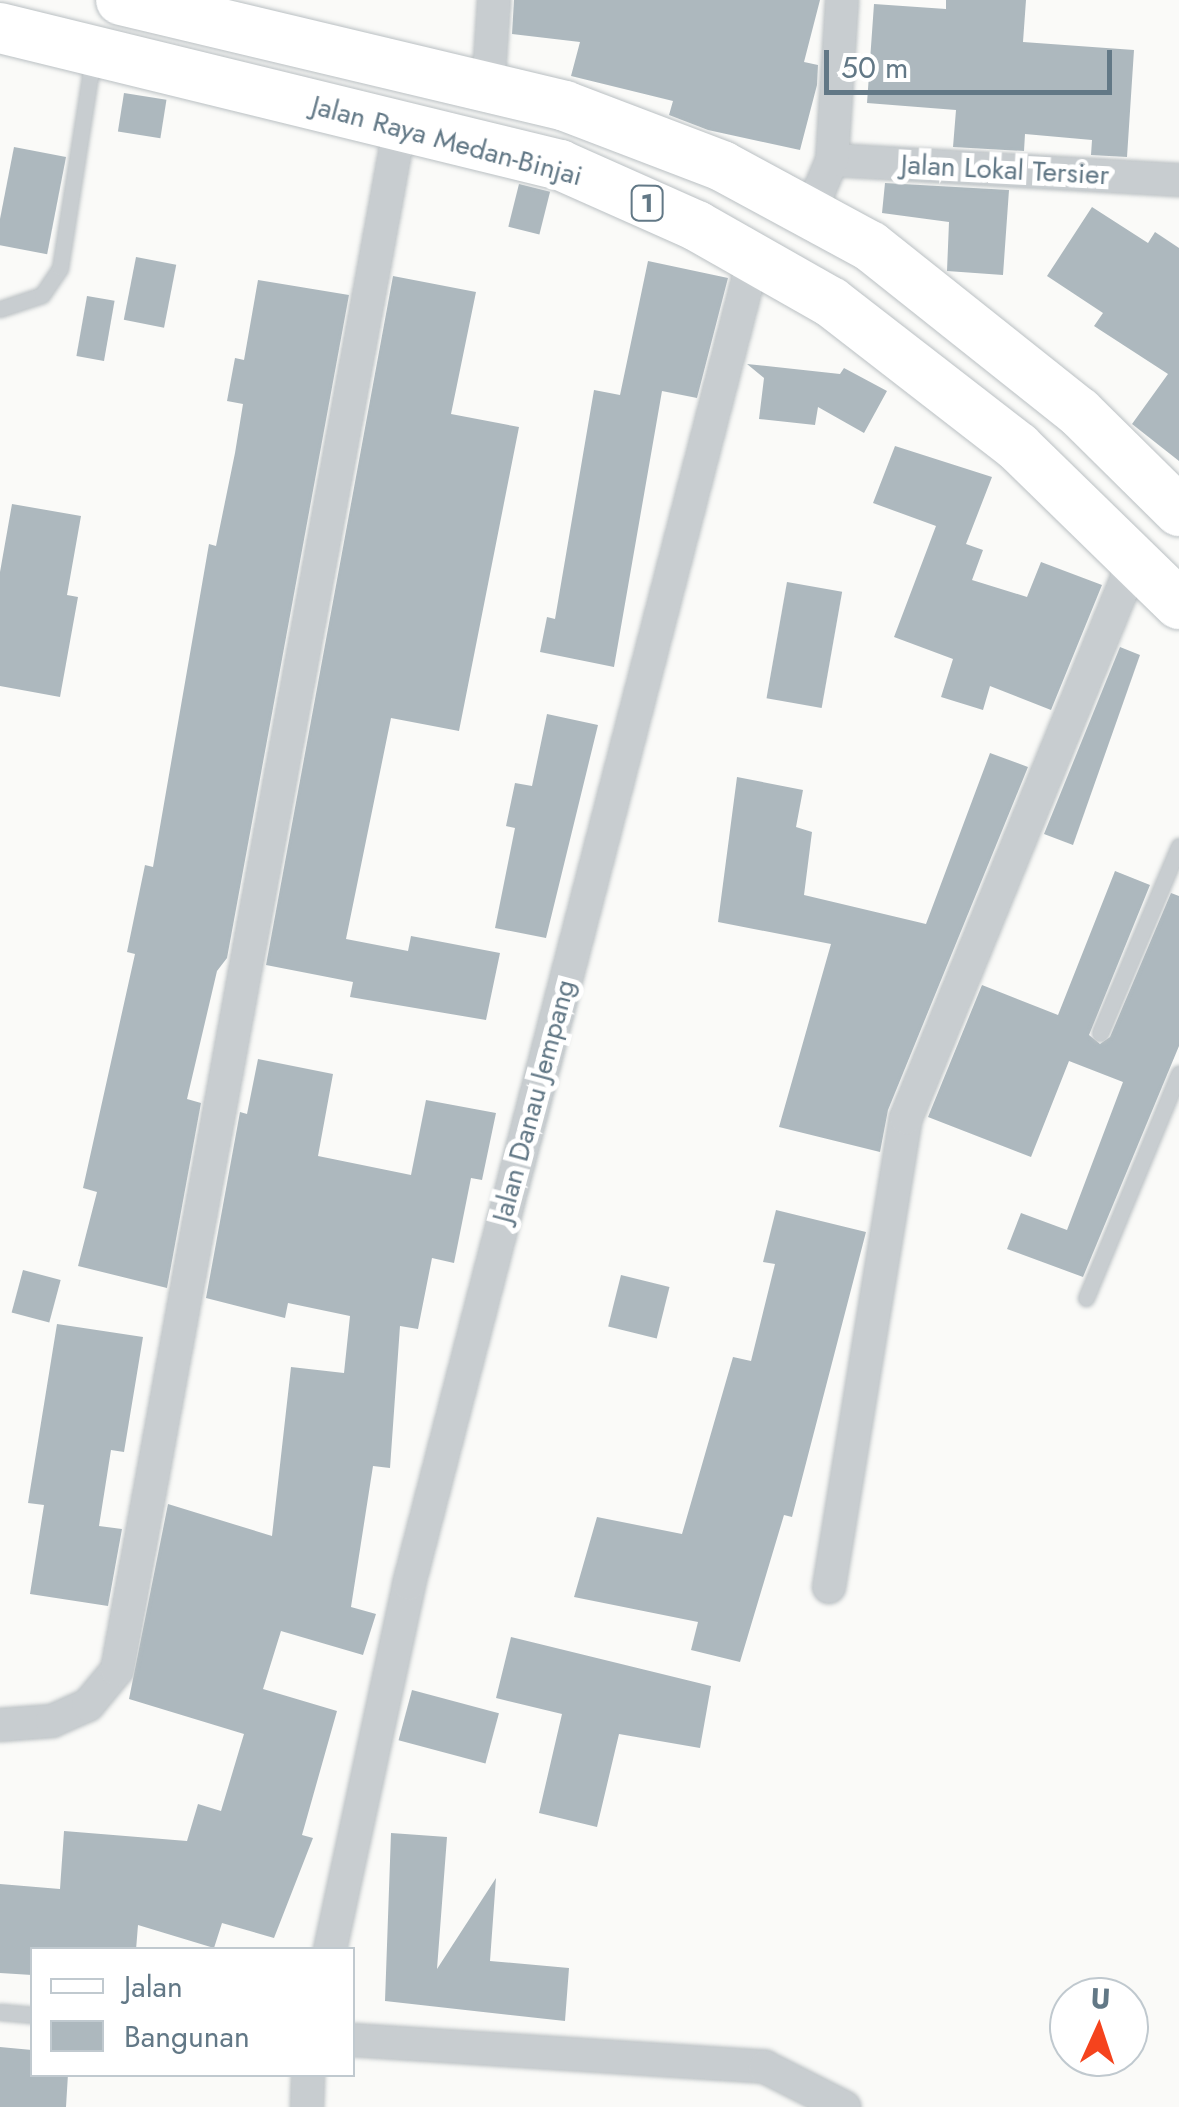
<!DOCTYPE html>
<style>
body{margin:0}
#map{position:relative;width:1179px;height:2107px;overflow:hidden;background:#fafaf8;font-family:Jost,sans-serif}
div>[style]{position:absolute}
.building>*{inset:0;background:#adb8be;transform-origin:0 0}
.roads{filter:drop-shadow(0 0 2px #bac0c3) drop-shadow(0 0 2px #bac0c3)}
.lane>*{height:15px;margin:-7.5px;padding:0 7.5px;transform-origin:7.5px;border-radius:7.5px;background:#c8cdd0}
.street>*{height:32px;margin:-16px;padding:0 16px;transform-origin:16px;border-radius:16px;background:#c8cdd0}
.primary>*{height:50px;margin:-25px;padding:0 25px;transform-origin:25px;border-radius:25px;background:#fff}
span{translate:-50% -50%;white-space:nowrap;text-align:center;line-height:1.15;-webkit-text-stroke:10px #fff;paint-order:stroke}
.shield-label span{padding:2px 8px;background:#fff;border:2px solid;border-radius:8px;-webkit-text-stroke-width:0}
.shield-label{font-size:25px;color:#627886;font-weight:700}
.street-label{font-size:28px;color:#627886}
.legend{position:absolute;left:30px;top:1947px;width:325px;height:130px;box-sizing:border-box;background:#fff;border:2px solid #c0c9cf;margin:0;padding:12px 18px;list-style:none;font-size:30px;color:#627886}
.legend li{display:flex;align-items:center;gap:20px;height:50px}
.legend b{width:50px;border:2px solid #c0c9cf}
.north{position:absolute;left:1049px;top:1977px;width:100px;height:100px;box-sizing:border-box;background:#fff;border:2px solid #c0c9cf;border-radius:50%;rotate:3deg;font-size:28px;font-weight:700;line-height:40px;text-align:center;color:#627886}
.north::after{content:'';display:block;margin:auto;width:35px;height:45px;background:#f5431d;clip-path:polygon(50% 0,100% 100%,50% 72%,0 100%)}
.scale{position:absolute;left:824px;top:50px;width:288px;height:45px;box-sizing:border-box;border:5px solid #627886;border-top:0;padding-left:12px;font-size:30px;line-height:35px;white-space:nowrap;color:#627886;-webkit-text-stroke:8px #fff;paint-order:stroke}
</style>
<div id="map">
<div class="building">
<div style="clip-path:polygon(514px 0,820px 0,804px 62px,818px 65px,817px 85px,800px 150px,708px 130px,669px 115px,673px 101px,571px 76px,580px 42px,512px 34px)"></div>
<div style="clip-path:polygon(946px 0,1026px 0,1023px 42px,1134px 50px,1127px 157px,1091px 155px,1092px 140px,1025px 134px,1024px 151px,953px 147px,956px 110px,867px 103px,874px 4px,946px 9px)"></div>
<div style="left:124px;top:93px;width:43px;height:39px;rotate:9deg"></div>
<div style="left:14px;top:147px;width:53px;height:99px;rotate:11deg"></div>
<div style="clip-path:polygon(885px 183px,1009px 190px,1003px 275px,947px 271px,949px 222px,882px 213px)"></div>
<div style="left:519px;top:184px;width:32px;height:44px;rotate:14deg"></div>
<div style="clip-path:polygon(1092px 207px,1148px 243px,1155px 232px,1179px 248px,1179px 461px,1132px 424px,1168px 374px,1094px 326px,1103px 313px,1047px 276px)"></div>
<div style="left:136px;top:257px;width:41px;height:64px;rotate:11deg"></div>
<div style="clip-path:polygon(648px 261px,728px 278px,697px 398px,662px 391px,614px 667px,540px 652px,547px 617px,555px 619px,594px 390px,620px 395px)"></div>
<div style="clip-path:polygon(393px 276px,476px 292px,451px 414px,519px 427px,459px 731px,391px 718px,346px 939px,408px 951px,411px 936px,500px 953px,486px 1020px,350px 997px,353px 982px,266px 965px)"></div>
<div style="clip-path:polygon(258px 280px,349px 295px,227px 958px,217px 971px,187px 1099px,201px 1103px,167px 1288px,78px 1266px,97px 1192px,83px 1188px,135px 954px,127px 952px,145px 865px,153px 867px,209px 544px,216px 546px,235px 453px,243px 404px,227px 401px,235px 358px,244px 360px)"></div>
<div style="left:87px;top:296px;width:28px;height:61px;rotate:10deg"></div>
<div style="clip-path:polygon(747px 364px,840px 374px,844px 368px,887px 391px,864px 433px,818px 407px,815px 425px,759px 419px,764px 378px)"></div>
<div style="clip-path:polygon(895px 446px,992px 477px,966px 544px,983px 550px,972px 580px,1027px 597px,1041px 562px,1102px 585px,1051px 710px,990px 686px,983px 710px,941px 697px,953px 659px,894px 637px,936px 526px,873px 503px)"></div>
<div style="clip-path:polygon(12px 504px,81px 516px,67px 595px,78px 597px,60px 697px,0 686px,0 572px)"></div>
<div style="left:787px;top:582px;width:56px;height:118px;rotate:10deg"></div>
<div style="clip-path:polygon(1120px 647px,1140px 655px,1073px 845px,1044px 834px)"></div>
<div style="clip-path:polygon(547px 714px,598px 725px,546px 938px,495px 928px,515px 828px,506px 826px,515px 783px,532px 786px)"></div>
<div style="clip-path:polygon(990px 753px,1028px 767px,888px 1110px,880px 1152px,779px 1127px,831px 944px,718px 922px,737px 777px,803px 790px,796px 827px,812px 832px,804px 895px,926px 924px)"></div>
<div style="clip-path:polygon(1115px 871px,1150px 885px,1089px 1035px,1100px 1044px,1110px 1037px,1171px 893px,1179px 896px,1179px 1046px,1083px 1277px,1007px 1249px,1021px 1213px,1067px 1230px,1123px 1082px,1069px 1061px,1031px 1157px,928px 1117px,982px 985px,1058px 1015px)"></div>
<div style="clip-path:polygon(258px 1059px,333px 1074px,318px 1156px,411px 1175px,426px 1100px,496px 1113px,482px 1180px,471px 1178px,454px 1263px,432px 1258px,418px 1329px,400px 1326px,390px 1468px,373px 1466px,351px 1607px,376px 1614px,363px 1655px,281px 1631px,263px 1689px,337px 1711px,302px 1835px,313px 1838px,274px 1938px,222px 1923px,214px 1948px,138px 1925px,136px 1950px,32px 1950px,32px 1975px,0 1973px,0 1884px,60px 1889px,64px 1831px,187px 1841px,198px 1804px,221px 1811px,244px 1734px,129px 1699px,168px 1504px,272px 1536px,291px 1367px,344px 1373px,350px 1316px,288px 1303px,285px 1318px,206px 1298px,240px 1112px,247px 1114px)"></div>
<div style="clip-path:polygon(776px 1210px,866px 1232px,792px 1517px,784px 1515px,740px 1662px,691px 1650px,698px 1622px,574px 1597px,597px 1517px,682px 1534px,733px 1357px,751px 1361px,775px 1264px,763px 1262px)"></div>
<div style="left:23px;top:1270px;width:39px;height:44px;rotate:15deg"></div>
<div style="left:621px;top:1275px;width:50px;height:53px;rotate:14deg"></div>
<div style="clip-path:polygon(57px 1324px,143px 1337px,124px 1452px,111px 1450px,99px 1526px,122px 1529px,108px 1606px,30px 1594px,44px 1505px,28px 1503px)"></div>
<div style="clip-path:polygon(511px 1637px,711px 1686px,700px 1748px,619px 1734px,597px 1827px,539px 1813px,562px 1714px,496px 1698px)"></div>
<div style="left:412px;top:1690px;width:90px;height:52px;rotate:15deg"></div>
<div style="clip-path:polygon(391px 1833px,447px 1837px,437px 1969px,496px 1878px,490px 1961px,569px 1968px,565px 2021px,385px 2001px)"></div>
<div style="clip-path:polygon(0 2047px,32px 2050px,32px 2074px,68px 2074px,66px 2107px,0 2107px)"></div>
</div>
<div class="roads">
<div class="lane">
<div style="left:0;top:309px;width:44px;rotate:-18.4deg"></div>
<div style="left:42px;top:295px;width:32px;rotate:-56deg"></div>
<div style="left:60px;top:268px;width:214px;rotate:-81.1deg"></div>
<div style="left:1100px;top:1033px;width:203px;rotate:-67.1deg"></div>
<div style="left:1086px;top:1298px;width:243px;rotate:-67.5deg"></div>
<div style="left:0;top:2012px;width:32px;rotate:5deg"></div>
</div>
<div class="street">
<div style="left:488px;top:90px;width:90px;rotate:-86.2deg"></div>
<div style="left:832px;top:160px;width:348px;rotate:3.3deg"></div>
<div style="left:809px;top:215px;width:60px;rotate:-67.3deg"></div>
<div style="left:832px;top:160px;width:160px;rotate:-86.4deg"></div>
<div style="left:829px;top:1587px;width:475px;rotate:-80.7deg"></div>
<div style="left:906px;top:1118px;width:600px;rotate:-67.75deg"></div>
<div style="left:0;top:1725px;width:52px;rotate:-4.4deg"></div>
<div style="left:52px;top:1721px;width:39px;rotate:-24deg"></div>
<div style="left:88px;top:1705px;width:45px;rotate:-50.4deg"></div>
<div style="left:117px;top:1670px;width:1571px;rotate:-79.62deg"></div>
<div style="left:330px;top:1950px;width:374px;rotate:-77.8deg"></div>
<div style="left:409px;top:1584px;width:1371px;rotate:-75.43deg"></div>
<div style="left:352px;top:2040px;width:414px;rotate:3.7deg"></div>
<div style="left:765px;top:2067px;width:89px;rotate:26.9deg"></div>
<div style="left:307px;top:2107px;width:33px;rotate:-88deg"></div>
</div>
<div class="primary">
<div style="left:121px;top:0;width:456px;rotate:13.4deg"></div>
<div style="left:565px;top:106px;width:168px;rotate:20.9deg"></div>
<div style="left:722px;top:166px;width:168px;rotate:28.4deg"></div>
<div style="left:870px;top:246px;width:267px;rotate:38.5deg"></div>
<div style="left:1079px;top:412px;width:141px;rotate:44.7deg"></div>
<div style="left:0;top:28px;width:577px;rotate:13.75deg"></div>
<div style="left:560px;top:165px;width:150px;rotate:24deg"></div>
<div style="left:697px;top:226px;width:154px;rotate:29.6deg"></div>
<div style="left:831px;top:302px;width:237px;rotate:37.8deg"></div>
<div style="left:1018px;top:447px;width:225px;rotate:44.3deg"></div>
</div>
</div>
<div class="shield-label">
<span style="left:647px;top:203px">1</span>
</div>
<div class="street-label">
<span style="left:447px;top:141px;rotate:15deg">Jalan Raya Medan-Binjai</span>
<span style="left:1005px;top:170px;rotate:3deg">Jalan Lokal Tersier</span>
<span style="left:534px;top:1101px;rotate:-75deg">Jalan Danau Jempang</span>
</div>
<ul class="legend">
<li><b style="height:12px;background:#fff"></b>Jalan</li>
<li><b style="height:28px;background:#adb8be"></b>Bangunan</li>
</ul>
<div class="north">U</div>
<div class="scale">50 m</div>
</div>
